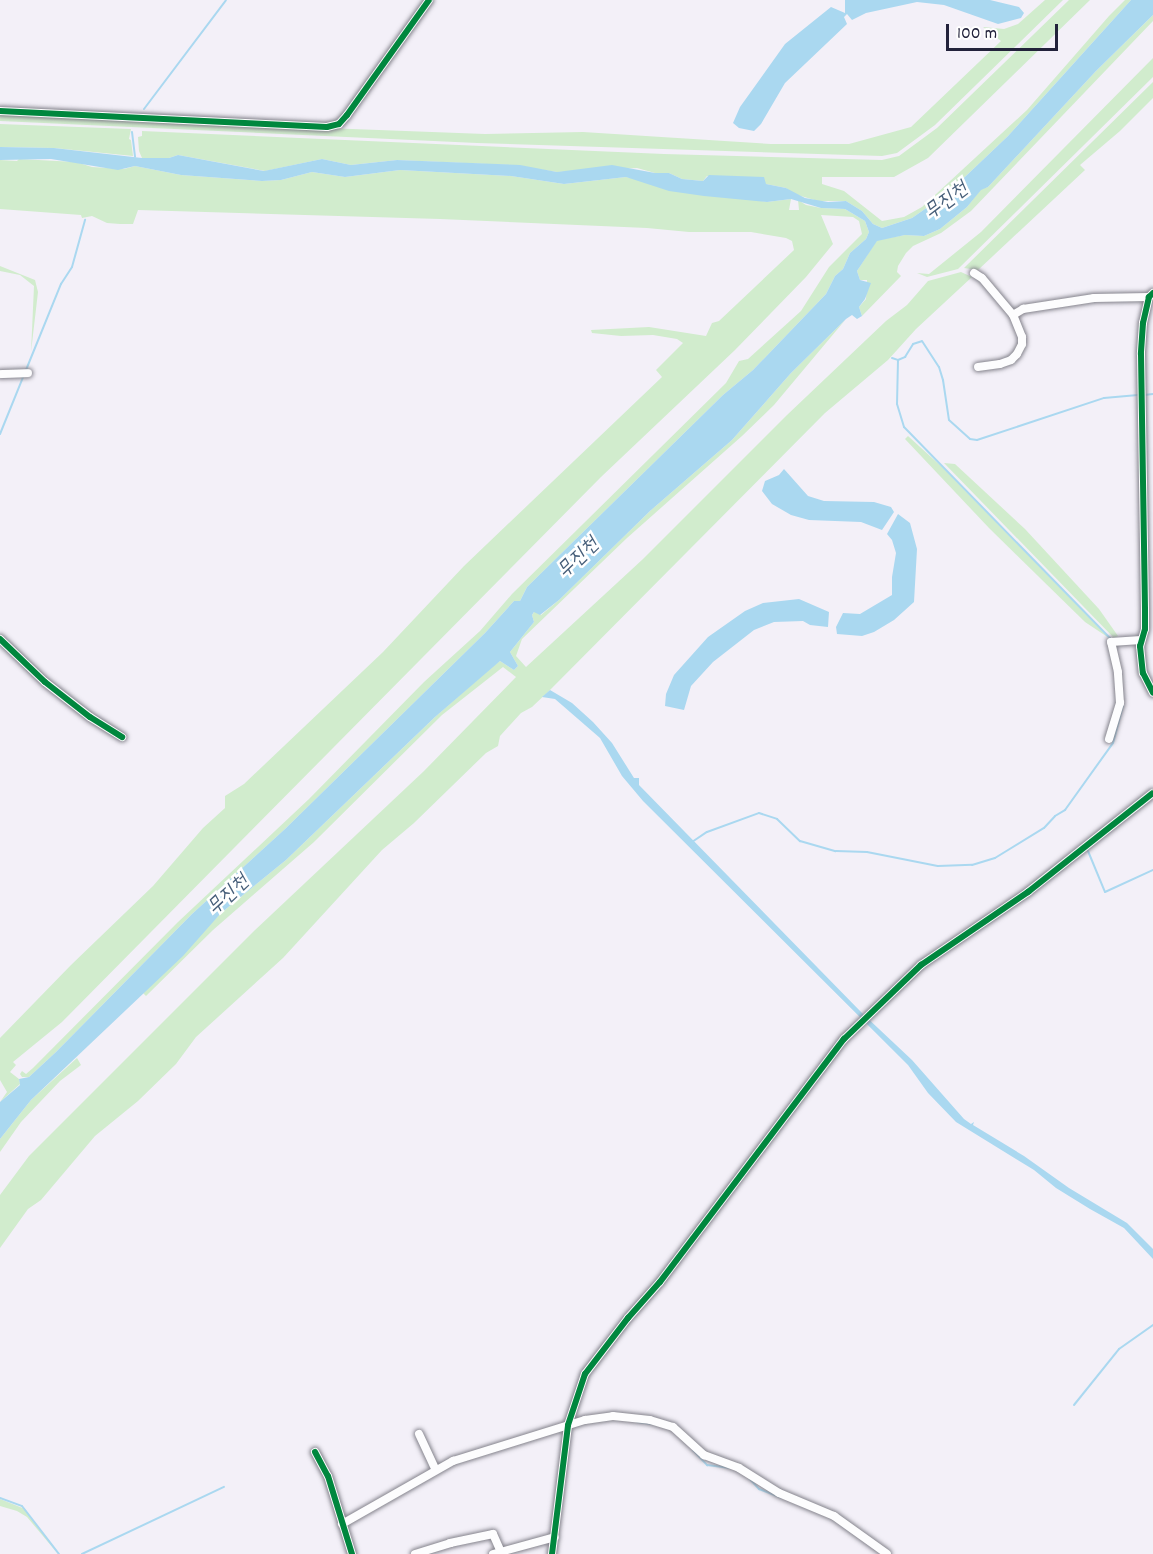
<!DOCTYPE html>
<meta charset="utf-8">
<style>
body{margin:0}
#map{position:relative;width:1153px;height:1554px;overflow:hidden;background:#f3f0f8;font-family:Dekko,"Poor Story",sans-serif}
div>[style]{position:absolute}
.green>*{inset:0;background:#d1eccd}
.water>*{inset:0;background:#aad8f0}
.stream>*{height:2px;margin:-1px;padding:0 1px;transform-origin:1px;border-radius:1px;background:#aad8f0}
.roads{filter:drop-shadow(0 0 2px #84838c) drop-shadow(0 0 2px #84838c)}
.minor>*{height:8px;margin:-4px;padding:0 4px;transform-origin:4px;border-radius:4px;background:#fdfdfe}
.cycleway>*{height:6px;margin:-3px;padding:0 3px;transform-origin:3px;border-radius:3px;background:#00873e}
span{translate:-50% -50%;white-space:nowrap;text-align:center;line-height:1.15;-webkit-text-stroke:5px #fff;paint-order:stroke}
.water-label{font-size:20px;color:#465e79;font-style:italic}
.scale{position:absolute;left:946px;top:24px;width:112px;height:27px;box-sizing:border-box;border:3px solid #22223b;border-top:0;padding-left:8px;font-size:18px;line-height:21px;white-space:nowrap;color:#22223b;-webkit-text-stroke:4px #fff;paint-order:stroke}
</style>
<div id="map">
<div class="green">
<div style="clip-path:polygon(1045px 0,1063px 0,935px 125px,897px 153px,882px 156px,477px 143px,0 121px,0 112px,326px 128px,485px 134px,583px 132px,771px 144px,849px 144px,911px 127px,1001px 41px,983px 27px,1004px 29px,1018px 24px)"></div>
<div style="clip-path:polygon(1069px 0,1090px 0,928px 158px,894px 177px,822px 177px,822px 184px,844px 191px,882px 221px,904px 217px,922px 207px,1027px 110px,1109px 16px,1125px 0,1131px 0,1008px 136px,948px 193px,912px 218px,882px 228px,873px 224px,862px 211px,846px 201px,818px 201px,794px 194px,786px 188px,766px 184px,707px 176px,703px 181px,682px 179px,669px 173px,655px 173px,637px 168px,557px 172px,511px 165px,397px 160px,351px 165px,322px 159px,265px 171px,178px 155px,169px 158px,142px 158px,139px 151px,138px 137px,142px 136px,142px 131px,664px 154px,882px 160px,899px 156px,937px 128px)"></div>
<div style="clip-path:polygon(1153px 15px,1153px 21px,971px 211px,941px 233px,913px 246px,906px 253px,898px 266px,897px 272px,901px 276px,862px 316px,859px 307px,866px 299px,867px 280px,860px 280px,857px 271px,877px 240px,905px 235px,924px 236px,940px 229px,967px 207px,981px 189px,988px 187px,1096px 71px)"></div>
<div style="clip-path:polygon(1153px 58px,1153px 77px,958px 269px,927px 277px,917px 273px,929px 274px,981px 232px)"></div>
<div style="clip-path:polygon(1153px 82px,1153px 98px,1120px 131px,1080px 165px,1085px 170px,978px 270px,964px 268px)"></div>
<div style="clip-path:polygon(0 124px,131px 129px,129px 139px,131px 140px,133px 156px,54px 148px,0 147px)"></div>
<div style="clip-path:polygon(19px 159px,76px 162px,92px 167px,124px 169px,135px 166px,181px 175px,262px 181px,281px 180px,312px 172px,345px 177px,400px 170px,511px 176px,564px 184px,626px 177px,767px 202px,791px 199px,789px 210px,799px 210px,798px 200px,806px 205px,821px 208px,845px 209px,865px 221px,869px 232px,866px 239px,850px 253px,843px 269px,835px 276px,826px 294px,753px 370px,723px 395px,527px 587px,520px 601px,514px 601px,485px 633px,285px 829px,192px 914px,56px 1052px,29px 1077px,22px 1077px,20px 1074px,22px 1071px,26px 1074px,33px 1068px,178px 922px,309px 799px,424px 682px,480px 631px,512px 594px,726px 383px,739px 361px,748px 359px,801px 311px,829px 267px,862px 234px,859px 221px,853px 217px,821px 215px,833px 244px,806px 277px,735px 350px,601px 477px,62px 1022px,13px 1062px,16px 1065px,10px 1072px,19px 1079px,20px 1084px,0 1102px,7px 1092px,0 1080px,0 1038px,71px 965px,153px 886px,203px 828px,225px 808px,225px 796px,244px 784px,383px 652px,464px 566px,662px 377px,656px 370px,683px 343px,677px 339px,653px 335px,621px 336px,592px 333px,591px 330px,649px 327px,706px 336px,712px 323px,719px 321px,794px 250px,792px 241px,786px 238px,751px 232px,689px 232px,647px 228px,440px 219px,138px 210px,133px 224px,120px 224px,107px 223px,92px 216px,82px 218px,81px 215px,0 209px,0 160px,17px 161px)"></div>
<div style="clip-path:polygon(0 266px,35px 280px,38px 292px,31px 352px,34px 286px,20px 275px,0 271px)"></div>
<div style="clip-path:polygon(961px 272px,972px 277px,916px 329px,888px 360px,825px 413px,550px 690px,532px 707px,521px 713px,500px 736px,498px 746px,486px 753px,414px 823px,382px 850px,283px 958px,196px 1037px,176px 1064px,138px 1101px,95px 1136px,41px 1200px,28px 1209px,0 1248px,0 1195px,29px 1156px,254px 931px,424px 771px,516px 677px,503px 667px,442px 715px,314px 842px,213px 930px,146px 996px,143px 993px,221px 913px,286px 860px,435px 717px,493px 666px,500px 661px,514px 670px,518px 666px,510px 652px,534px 622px,532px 615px,535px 611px,541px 615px,559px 600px,650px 511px,732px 440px,791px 373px,846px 319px,774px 405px,742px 436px,627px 538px,522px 639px,516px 656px,526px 667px,643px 559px,787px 415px,886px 321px,907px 305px,928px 281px)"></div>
<div style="clip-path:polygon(908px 436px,942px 467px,1109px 638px,1085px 622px,989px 528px,905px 439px)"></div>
<div style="clip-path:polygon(944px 463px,955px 464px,1025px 529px,1099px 609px,1118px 636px,1114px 638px)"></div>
<div style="clip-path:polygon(77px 1058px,81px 1065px,60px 1081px,21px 1122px,0 1152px,0 1139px,31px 1100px)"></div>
<div style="clip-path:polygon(0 1499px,25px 1509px,58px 1554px,27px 1517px,17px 1511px,0 1506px)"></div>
</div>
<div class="water">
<div style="clip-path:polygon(845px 0,990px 0,1019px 7px,1024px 13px,1021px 18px,998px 24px,944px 5px,917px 2px,866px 13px,852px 20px,847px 14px,844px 17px,847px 24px,785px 83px,761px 124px,754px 131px,739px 128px,733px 123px,740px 107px,785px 44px,831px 7px,845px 13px)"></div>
<div style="clip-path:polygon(1131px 0,1153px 0,1153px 15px,1096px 71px,988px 187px,981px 190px,967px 207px,940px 229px,924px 236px,905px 235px,877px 241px,857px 271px,860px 280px,871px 283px,865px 299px,859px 307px,862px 316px,857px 319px,852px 315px,846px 319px,791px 373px,732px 440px,650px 511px,559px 600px,540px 615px,534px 612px,532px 615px,534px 622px,510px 652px,518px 666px,514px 670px,500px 661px,435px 717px,286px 860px,221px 913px,183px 956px,31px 1100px,0 1139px,0 1102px,20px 1085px,19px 1079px,29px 1077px,56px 1052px,192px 914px,285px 829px,485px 633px,514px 601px,520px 601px,527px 587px,723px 395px,753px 370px,826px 294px,835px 276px,843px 269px,850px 253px,866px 239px,869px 232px,865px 221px,845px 209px,821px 208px,791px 199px,767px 202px,704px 196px,669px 191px,626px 177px,564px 184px,511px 176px,400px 170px,345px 177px,312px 172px,281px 180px,262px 181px,181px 175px,135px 166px,118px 170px,51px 159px,0 160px,0 147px,54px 148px,142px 158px,169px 158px,178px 155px,264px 171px,322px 159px,351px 165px,397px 160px,520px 165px,557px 172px,612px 165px,655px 173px,669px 173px,682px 179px,703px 181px,709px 175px,764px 177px,766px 184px,786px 188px,805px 198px,828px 202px,846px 201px,862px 211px,873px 224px,882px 228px,912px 218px,948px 193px,1008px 136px)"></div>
<div style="clip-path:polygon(784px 469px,808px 496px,824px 501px,874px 502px,891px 507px,894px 512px,882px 530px,861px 522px,809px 520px,791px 515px,772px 504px,762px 491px,765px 481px,779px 475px)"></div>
<div style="clip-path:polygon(898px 514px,910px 523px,917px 549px,914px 602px,894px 620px,874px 632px,862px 636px,837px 634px,836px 627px,843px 613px,860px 614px,892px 595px,892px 577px,896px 553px,892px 540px,887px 534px)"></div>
<div style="clip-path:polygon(799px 599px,829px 612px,828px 627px,810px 625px,803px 621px,774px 622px,754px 630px,713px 662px,691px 686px,684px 710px,665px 706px,666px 694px,674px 675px,708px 637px,745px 611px,763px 603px)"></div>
<div style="clip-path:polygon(550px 690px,572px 703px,593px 722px,612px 743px,634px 778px,639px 778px,639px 785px,862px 1013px,912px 1060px,964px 1119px,971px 1124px,974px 1122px,973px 1125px,1024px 1156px,1069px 1188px,1127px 1223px,1153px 1249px,1153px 1259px,1124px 1228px,1090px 1209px,1056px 1188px,1034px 1170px,956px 1122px,928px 1093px,908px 1065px,643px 801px,622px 776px,600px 738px,555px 699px,542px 697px)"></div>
</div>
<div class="stream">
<div style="left:144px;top:109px;width:136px;rotate:-53deg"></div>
<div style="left:132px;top:132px;width:25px;rotate:83deg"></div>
<div style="left:892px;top:358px;width:6px;rotate:18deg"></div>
<div style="left:898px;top:360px;width:8px;rotate:-23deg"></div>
<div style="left:905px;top:357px;width:15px;rotate:-58deg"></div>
<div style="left:913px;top:344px;width:9px;rotate:-18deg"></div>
<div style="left:922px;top:341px;width:31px;rotate:57deg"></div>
<div style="left:939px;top:367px;width:14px;rotate:73deg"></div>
<div style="left:943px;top:380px;width:40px;rotate:81.5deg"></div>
<div style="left:949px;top:420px;width:28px;rotate:42deg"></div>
<div style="left:970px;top:439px;width:7px;rotate:8deg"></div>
<div style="left:977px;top:440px;width:134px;rotate:-18.3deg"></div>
<div style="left:1104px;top:398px;width:34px;rotate:-5deg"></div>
<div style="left:898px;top:360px;width:44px;rotate:91.3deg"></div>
<div style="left:897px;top:404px;width:24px;rotate:73deg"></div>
<div style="left:904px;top:427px;width:299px;rotate:45.7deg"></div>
<div style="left:26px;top:370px;width:93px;rotate:-67.9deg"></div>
<div style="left:61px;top:284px;width:20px;rotate:-57deg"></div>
<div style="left:72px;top:267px;width:49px;rotate:-74.5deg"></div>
<div style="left:1144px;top:395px;width:9px;rotate:-6deg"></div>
<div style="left:0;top:434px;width:64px;rotate:-67.9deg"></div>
<div style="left:692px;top:842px;width:18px;rotate:-34deg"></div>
<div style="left:707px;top:832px;width:55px;rotate:-20.1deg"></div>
<div style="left:759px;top:813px;width:19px;rotate:18deg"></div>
<div style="left:777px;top:819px;width:32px;rotate:44deg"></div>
<div style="left:800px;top:841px;width:37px;rotate:16deg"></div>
<div style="left:836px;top:851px;width:31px;rotate:2deg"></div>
<div style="left:867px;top:852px;width:72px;rotate:11.2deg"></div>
<div style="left:938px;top:866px;width:34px;rotate:-2deg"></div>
<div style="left:972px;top:865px;width:24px;rotate:-17deg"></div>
<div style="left:995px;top:858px;width:57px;rotate:-31.5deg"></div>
<div style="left:1044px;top:828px;width:16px;rotate:-47deg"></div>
<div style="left:1055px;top:816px;width:12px;rotate:-31deg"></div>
<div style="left:1065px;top:810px;width:82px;rotate:-54.4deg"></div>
<div style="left:1113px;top:743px;width:39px;rotate:-75deg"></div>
<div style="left:1088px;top:851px;width:44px;rotate:67.5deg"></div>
<div style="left:1105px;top:892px;width:53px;rotate:-24.6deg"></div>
<div style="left:1074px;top:1405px;width:72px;rotate:-51.2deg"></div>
<div style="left:1119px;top:1349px;width:42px;rotate:-35.2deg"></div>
<div style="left:637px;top:1422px;width:15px;rotate:8deg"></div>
<div style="left:693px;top:1450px;width:21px;rotate:47deg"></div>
<div style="left:707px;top:1465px;width:24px;rotate:7deg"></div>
<div style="left:749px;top:1478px;width:15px;rotate:48deg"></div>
<div style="left:759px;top:1489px;width:25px;rotate:21deg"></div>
<div style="left:0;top:1498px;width:23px;rotate:20deg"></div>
<div style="left:22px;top:1506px;width:61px;rotate:52.4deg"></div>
<div style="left:82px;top:1554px;width:157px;rotate:-25.3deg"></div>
</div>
<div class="roads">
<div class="minor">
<div style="left:0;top:111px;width:327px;rotate:2.8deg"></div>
<div style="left:327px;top:127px;width:12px;rotate:-14deg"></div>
<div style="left:339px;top:124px;width:12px;rotate:-48deg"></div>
<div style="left:347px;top:115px;width:141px;rotate:-54.5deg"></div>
<div style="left:974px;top:273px;width:9px;rotate:32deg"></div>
<div style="left:982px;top:278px;width:48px;rotate:50deg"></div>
<div style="left:1153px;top:293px;width:6px;rotate:135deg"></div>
<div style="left:1149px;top:297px;width:27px;rotate:103deg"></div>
<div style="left:1143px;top:323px;width:31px;rotate:94deg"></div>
<div style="left:1141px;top:354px;width:255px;rotate:89.1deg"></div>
<div style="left:1145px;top:609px;width:20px;rotate:90deg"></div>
<div style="left:1145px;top:629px;width:18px;rotate:106deg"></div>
<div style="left:1140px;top:646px;width:27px;rotate:84deg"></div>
<div style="left:1143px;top:673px;width:22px;rotate:63deg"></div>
<div style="left:978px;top:367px;width:22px;rotate:-8deg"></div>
<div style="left:1000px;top:364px;width:12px;rotate:-20deg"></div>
<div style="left:1011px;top:360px;width:8px;rotate:-45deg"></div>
<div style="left:1017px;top:354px;width:11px;rotate:-63deg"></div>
<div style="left:1022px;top:344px;width:7px;rotate:-90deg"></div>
<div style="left:1022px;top:337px;width:24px;rotate:-112deg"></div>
<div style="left:1013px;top:315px;width:12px;rotate:-31deg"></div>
<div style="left:1023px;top:309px;width:72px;rotate:-8.8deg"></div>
<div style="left:1094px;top:298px;width:55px;rotate:-1deg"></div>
<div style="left:0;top:374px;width:28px;rotate:-2deg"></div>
<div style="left:0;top:639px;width:62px;rotate:43.7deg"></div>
<div style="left:45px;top:682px;width:57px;rotate:37.9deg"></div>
<div style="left:90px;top:717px;width:38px;rotate:32deg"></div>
<div style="left:1109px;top:739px;width:38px;rotate:-73deg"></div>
<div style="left:1120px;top:703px;width:31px;rotate:-94deg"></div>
<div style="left:1118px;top:672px;width:31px;rotate:-103deg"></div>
<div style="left:1111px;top:642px;width:30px;rotate:-4deg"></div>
<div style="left:419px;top:1434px;width:38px;rotate:65deg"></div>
<div style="left:315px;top:1452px;width:27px;rotate:62deg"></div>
<div style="left:328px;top:1476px;width:82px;rotate:72.9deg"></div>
<div style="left:342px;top:1524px;width:128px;rotate:-29.6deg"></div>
<div style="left:453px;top:1461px;width:138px;rotate:-17.3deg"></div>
<div style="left:585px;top:1420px;width:28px;rotate:-8deg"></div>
<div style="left:613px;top:1416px;width:37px;rotate:6deg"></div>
<div style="left:650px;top:1420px;width:24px;rotate:17deg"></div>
<div style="left:673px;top:1427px;width:42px;rotate:42.1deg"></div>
<div style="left:704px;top:1455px;width:37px;rotate:20deg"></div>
<div style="left:739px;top:1468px;width:47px;rotate:32deg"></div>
<div style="left:779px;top:1493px;width:60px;rotate:22.7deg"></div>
<div style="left:834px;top:1516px;width:65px;rotate:35.6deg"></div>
<div style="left:415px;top:1554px;width:37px;rotate:-17deg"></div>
<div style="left:450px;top:1543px;width:44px;rotate:-11.8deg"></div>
<div style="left:493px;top:1534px;width:20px;rotate:66deg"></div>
<div style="left:493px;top:1554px;width:64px;rotate:-15.3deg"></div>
<div style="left:552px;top:1554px;width:130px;rotate:-82.9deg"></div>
<div style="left:568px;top:1425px;width:54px;rotate:-71.6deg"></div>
<div style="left:585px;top:1374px;width:71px;rotate:-52.5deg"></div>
<div style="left:628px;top:1318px;width:48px;rotate:-48.4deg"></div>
<div style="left:660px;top:1282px;width:305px;rotate:-52.9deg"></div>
<div style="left:844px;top:1039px;width:107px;rotate:-43.9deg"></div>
<div style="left:921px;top:965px;width:130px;rotate:-34.3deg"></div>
<div style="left:1028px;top:892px;width:159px;rotate:-38.4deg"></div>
</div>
</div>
<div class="cycleway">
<div style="left:0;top:111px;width:327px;rotate:2.8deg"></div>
<div style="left:327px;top:127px;width:12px;rotate:-14deg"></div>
<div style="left:339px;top:124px;width:12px;rotate:-48deg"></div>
<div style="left:347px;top:115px;width:141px;rotate:-54.5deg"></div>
<div style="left:1153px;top:293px;width:6px;rotate:135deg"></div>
<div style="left:1149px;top:297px;width:27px;rotate:103deg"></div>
<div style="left:1143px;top:323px;width:31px;rotate:94deg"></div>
<div style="left:1141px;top:354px;width:255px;rotate:89.1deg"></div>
<div style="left:1145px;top:609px;width:20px;rotate:90deg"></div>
<div style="left:1145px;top:629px;width:18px;rotate:106deg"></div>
<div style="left:1140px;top:646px;width:27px;rotate:84deg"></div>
<div style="left:1143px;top:673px;width:22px;rotate:63deg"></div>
<div style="left:0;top:639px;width:62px;rotate:43.7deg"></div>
<div style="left:45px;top:682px;width:57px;rotate:37.9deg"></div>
<div style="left:90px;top:717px;width:38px;rotate:32deg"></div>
<div style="left:315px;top:1452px;width:27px;rotate:62deg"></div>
<div style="left:328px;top:1476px;width:82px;rotate:72.9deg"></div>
<div style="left:552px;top:1554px;width:130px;rotate:-82.9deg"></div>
<div style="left:568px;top:1425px;width:54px;rotate:-71.6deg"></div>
<div style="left:585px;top:1374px;width:71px;rotate:-52.5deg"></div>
<div style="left:628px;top:1318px;width:48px;rotate:-48.4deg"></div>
<div style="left:660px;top:1282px;width:305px;rotate:-52.9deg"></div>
<div style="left:844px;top:1039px;width:107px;rotate:-43.9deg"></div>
<div style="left:921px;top:965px;width:130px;rotate:-34.3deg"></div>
<div style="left:1028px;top:892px;width:159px;rotate:-38.4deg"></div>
</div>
<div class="water-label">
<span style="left:947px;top:202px;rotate:-37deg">무진천</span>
<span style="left:579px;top:559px;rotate:-44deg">무진천</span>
<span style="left:229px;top:896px;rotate:-43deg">무진천</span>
</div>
<div class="scale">100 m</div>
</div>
